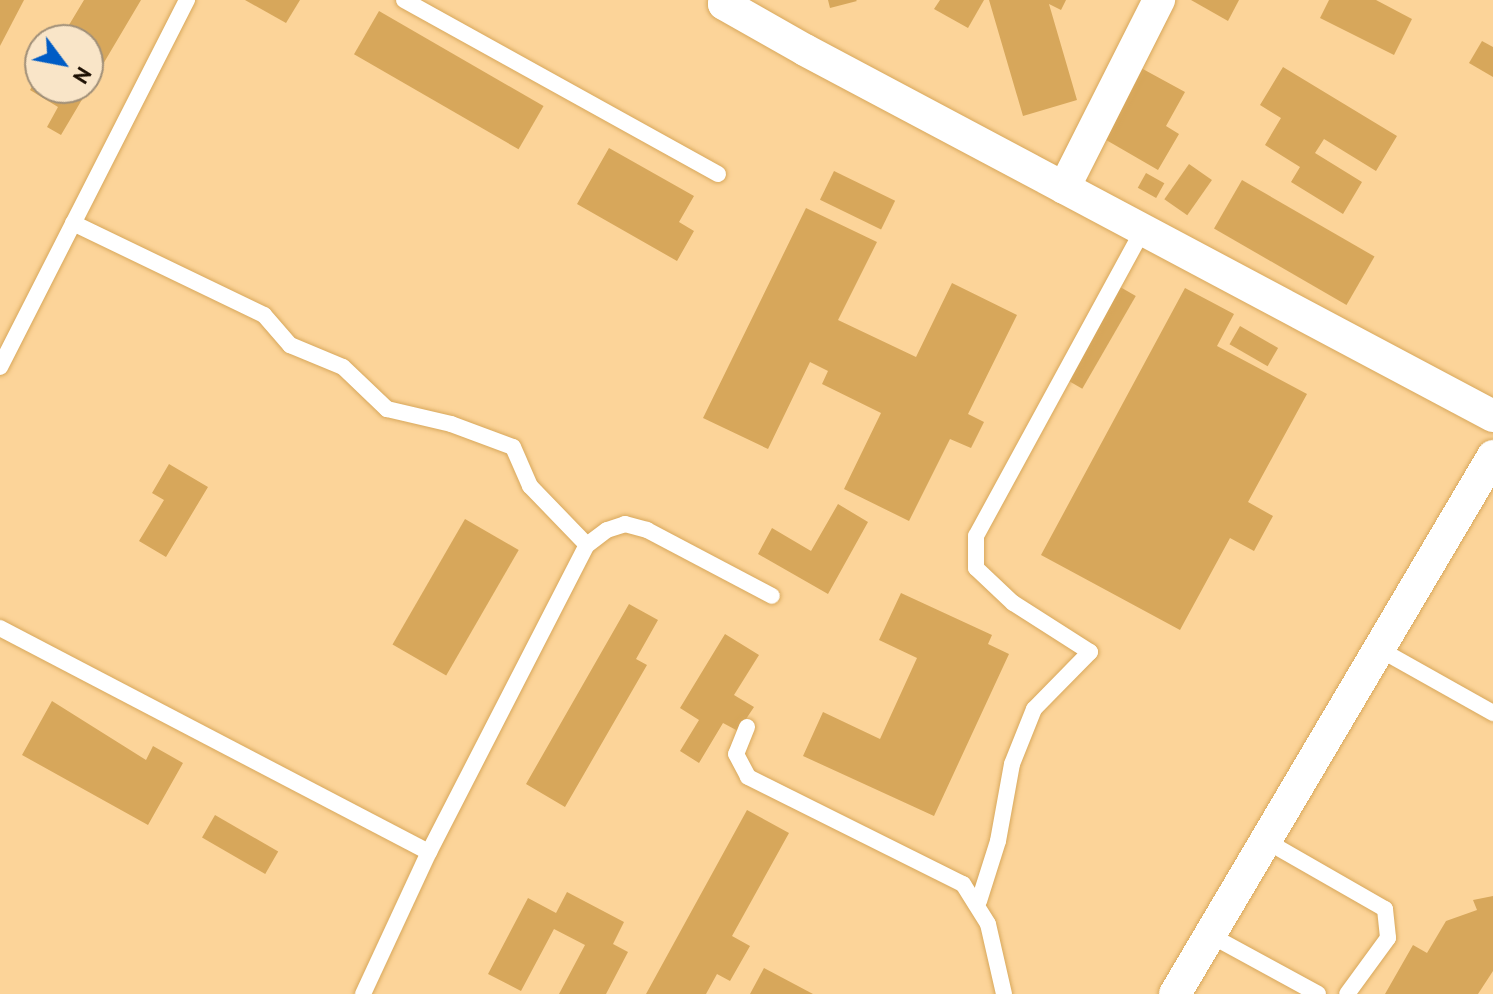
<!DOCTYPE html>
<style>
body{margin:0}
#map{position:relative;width:1493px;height:994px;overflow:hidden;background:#fcd499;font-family:"PT Sans",sans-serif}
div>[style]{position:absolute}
.building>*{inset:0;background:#d7a75b;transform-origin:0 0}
.roads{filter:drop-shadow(0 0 2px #d8a85c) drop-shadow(0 0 2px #d8a85c)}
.lane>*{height:16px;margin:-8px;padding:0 8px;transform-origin:8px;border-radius:8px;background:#fff}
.street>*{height:32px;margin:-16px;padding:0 16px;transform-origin:16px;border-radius:16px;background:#fff}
span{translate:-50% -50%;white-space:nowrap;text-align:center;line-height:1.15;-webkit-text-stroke:8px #f9e5c8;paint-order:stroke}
.north{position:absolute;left:24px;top:24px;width:80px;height:80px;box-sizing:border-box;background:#f9e5c8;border:2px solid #a08f78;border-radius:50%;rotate:122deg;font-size:22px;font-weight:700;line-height:32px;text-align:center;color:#1a0d00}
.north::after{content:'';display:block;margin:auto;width:28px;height:36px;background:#005cc5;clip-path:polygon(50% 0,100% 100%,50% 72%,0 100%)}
</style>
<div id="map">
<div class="building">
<div style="clip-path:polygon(0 0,24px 0,0 46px)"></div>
<div style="clip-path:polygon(84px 0,141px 0,61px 135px,47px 127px,58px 107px,30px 90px,40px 73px,40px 88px,88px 88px,88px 40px,60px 40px)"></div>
<div style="clip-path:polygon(245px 0,300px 0,286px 23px)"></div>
<div style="clip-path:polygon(828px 0,856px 0,857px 1px,830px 8px)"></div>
<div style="clip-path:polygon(940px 0,984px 0,968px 28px,934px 9px)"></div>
<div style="clip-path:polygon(989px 0,1066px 0,1061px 10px,1049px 4px,1077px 100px,1023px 116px)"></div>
<div style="clip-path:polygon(1191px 0,1239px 0,1228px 21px)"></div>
<div style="clip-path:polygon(1329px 0,1376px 0,1412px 19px,1394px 55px,1320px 18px)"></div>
<div style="left:379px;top:11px;width:190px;height:50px;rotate:30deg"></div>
<div style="clip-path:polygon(1482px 41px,1493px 47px,1493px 77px,1469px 63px)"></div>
<div style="clip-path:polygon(1283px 67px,1397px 136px,1376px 171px,1324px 139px,1315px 153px,1362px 182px,1343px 214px,1291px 182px,1300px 167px,1265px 145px,1281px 118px,1260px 105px)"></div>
<div style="clip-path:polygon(1141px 68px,1185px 92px,1166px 126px,1179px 134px,1158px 170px,1101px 137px)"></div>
<div style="clip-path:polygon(609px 148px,694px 196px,679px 222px,694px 231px,677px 261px,577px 204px)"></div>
<div style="left:1189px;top:164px;width:28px;height:43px;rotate:35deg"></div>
<div style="left:834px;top:171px;width:68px;height:32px;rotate:26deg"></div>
<div style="left:1146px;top:173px;width:21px;height:17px;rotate:29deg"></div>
<div style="left:1242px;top:180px;width:153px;height:56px;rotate:30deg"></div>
<div style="clip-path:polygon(806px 208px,877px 242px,838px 320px,916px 357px,952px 283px,1017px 315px,968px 414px,984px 422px,971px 448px,950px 439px,909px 521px,844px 489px,881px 413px,822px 384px,828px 371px,810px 362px,768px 449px,703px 418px)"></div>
<div style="left:1115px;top:284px;width:24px;height:107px;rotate:30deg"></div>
<div style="clip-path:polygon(1185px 288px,1234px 314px,1217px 346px,1307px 394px,1248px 502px,1273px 516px,1254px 551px,1230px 538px,1180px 630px,1041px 555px)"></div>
<div style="left:1240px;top:326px;width:44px;height:21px;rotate:30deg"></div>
<div style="clip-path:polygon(169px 464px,208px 487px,166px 557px,139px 541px,164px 500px,152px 493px)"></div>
<div style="clip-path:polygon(838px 504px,868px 522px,828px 594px,758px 554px,772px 528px,811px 551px)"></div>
<div style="left:465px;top:519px;width:62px;height:145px;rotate:30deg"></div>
<div style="clip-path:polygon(901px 593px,992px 635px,988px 644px,1009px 654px,934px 816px,803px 756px,823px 712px,880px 739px,917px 658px,879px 640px)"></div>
<div style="clip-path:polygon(629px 604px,658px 620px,636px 659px,647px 665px,565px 807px,526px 784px)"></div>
<div style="clip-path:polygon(725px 634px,759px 655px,734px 695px,754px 707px,738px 731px,723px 723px,699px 763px,680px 751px,699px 720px,680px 708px)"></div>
<div style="clip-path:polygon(52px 701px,146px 760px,153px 746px,183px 763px,148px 825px,22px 755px)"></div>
<div style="clip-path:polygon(747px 810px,789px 833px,732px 936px,750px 946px,730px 981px,717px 974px,706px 994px,646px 994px)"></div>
<div style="left:215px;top:815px;width:73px;height:26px;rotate:30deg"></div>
<div style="clip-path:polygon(567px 892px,624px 922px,613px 944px,628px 952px,606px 994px,559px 994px,585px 945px,554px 929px,521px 991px,488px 974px,528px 898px,556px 913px)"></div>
<div style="clip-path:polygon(1493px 896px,1493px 971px,1478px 994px,1385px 994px,1413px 945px,1427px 953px,1446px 921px,1477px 910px,1473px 900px)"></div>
<div style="clip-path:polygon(764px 968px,813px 994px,750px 994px)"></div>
</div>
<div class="roads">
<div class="lane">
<div style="left:404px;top:0;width:359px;rotate:29deg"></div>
<div style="left:73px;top:223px;width:212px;rotate:25.7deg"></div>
<div style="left:264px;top:315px;width:40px;rotate:49deg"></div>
<div style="left:290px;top:345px;width:57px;rotate:22.5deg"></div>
<div style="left:343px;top:367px;width:61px;rotate:43.7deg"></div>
<div style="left:387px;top:409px;width:66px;rotate:13.2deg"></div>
<div style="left:451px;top:424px;width:66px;rotate:20.4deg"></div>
<div style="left:513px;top:447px;width:43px;rotate:66.4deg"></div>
<div style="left:530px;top:486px;width:82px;rotate:46deg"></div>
<div style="left:0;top:367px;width:412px;rotate:-63deg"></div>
<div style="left:0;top:628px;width:484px;rotate:27.6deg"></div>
<div style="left:1379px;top:649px;width:131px;rotate:29.3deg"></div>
<div style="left:747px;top:727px;width:29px;rotate:112deg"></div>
<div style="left:736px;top:754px;width:26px;rotate:62deg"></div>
<div style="left:748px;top:777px;width:240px;rotate:26.5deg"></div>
<div style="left:963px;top:884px;width:47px;rotate:58deg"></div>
<div style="left:988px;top:924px;width:72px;rotate:77.1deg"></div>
<div style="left:1268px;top:842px;width:135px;rotate:29.8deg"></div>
<div style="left:1385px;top:909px;width:29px;rotate:84deg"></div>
<div style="left:1388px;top:938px;width:69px;rotate:126.2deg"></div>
<div style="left:979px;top:901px;width:63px;rotate:-72.4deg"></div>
<div style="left:998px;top:841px;width:78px;rotate:-79.7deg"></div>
<div style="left:1012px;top:764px;width:59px;rotate:-68.2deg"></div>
<div style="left:1034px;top:709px;width:80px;rotate:-45.5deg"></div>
<div style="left:1090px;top:652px;width:91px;rotate:-147.5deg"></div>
<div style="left:1013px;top:603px;width:51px;rotate:-136.6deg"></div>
<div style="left:976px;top:568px;width:32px;rotate:-90deg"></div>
<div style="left:976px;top:536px;width:349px;rotate:-61.4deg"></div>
<div style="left:1210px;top:935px;width:123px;rotate:28.6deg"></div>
<div style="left:363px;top:994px;width:157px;rotate:-65.1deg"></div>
<div style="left:429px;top:852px;width:345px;rotate:-62.8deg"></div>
<div style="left:587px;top:545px;width:25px;rotate:-37deg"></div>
<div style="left:607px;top:530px;width:19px;rotate:-18deg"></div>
<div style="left:625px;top:524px;width:23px;rotate:15deg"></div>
<div style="left:647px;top:530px;width:141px;rotate:27.8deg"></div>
</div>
<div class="street">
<div style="left:727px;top:0;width:5px;rotate:127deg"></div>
<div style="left:724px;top:4px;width:93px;rotate:29.6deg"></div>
<div style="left:805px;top:50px;width:779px;rotate:28.01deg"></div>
<div style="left:1064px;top:188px;width:211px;rotate:-63.2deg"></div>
<div style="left:1175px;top:994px;width:625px;rotate:-59.41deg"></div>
</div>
</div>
<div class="north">N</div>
</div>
